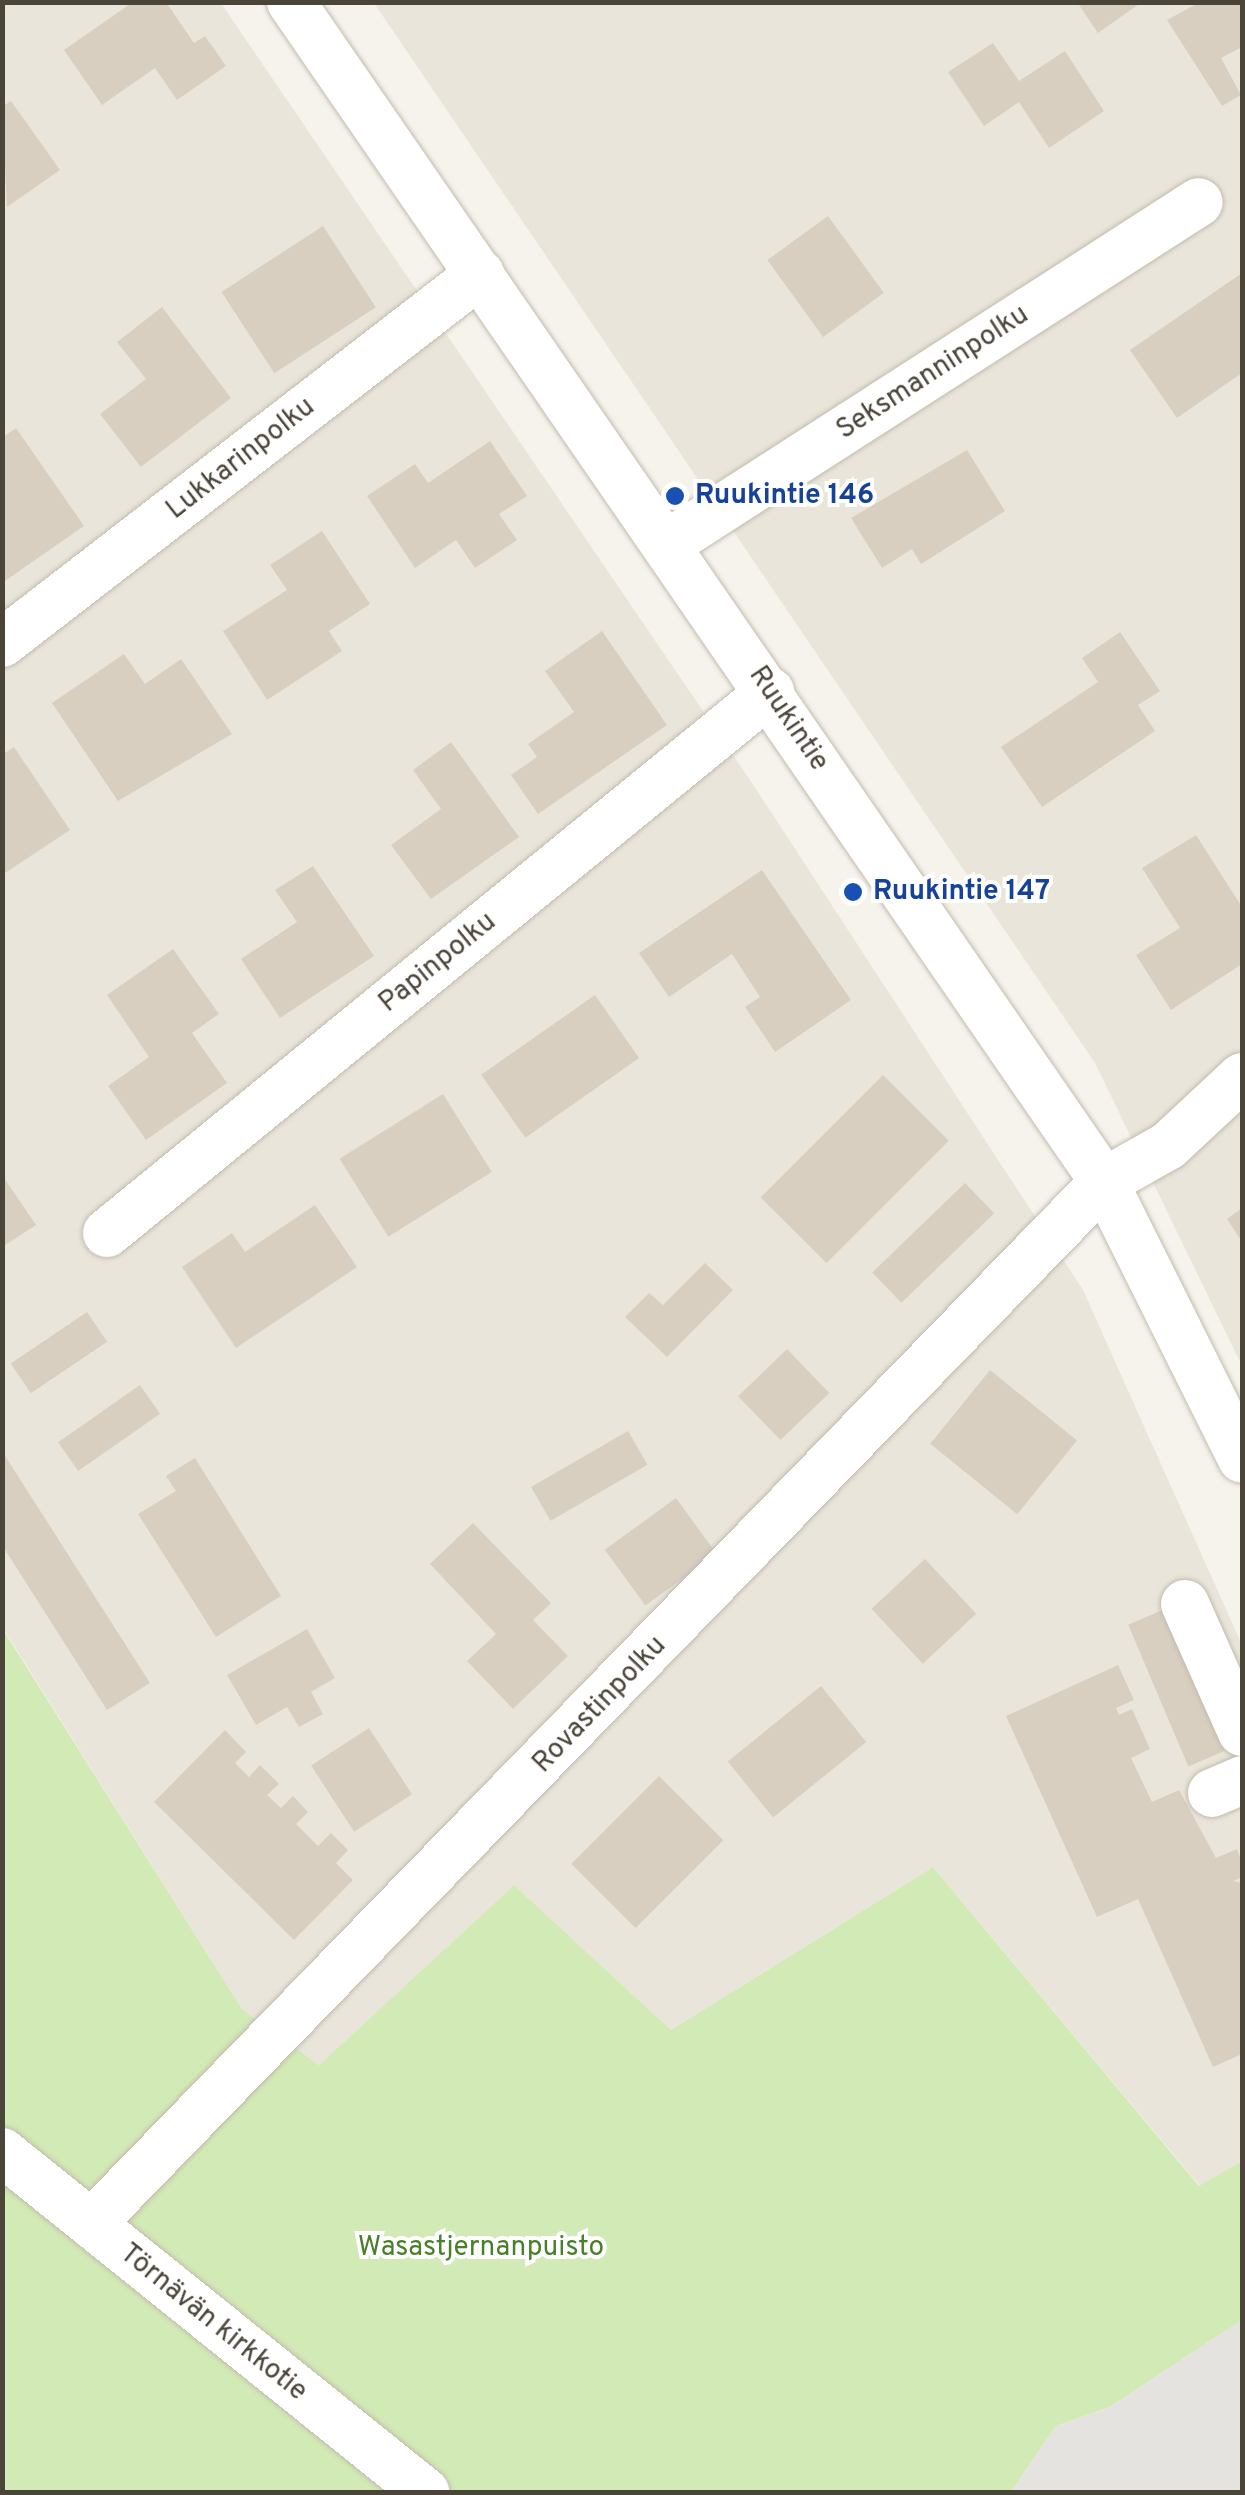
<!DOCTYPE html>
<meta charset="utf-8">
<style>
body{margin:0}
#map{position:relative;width:1245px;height:2495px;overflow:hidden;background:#f6f3ec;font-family:Overpass,sans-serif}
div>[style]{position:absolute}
.residential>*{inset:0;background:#eae5da}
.green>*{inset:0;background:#d2eab5}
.parking>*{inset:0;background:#e5e3e0}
.building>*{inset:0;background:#d8cfc1;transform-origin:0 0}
.roads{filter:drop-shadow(0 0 2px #c2bbae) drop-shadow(0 0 2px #c2bbae)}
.minor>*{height:48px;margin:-24px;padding:0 24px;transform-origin:24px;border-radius:24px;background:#fff}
.dots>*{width:28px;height:28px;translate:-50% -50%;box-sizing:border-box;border:5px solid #fff;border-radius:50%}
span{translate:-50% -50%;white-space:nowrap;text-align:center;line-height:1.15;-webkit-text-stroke:8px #fff;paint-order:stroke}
.street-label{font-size:28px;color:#4b4439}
.transit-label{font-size:28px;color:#164399;font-weight:700}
.left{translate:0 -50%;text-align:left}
.park-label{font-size:28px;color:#4a7f2a}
.frame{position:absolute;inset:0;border:5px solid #4b4439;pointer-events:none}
</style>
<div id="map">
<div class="residential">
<div style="clip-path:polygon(3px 3px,221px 3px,752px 783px,1083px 1290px,1242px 1645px,1242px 2161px,1200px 2186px,933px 1867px,671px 2030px,514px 1885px,319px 2065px,242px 2009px,3px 1628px)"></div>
<div style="clip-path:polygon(374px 3px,1242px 3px,1242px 1366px,1095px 1063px)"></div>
</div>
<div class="green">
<div style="clip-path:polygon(2px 1628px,242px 2009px,319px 2065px,514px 1885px,671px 2030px,933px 1867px,1199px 2186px,1242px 2161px,1242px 2320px,1110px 2407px,1056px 2426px,1011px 2492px,3px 2492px)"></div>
</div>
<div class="parking">
<div style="clip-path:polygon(1242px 2320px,1242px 2492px,1011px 2492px,1056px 2426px,1110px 2407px)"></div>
</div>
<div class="building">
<div style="clip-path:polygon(133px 2px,166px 2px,194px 43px,205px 36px,226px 66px,177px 100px,155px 68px,102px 105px,64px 50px)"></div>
<div style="clip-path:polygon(1077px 2px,1142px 2px,1098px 33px)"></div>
<div style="clip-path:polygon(1200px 2px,1242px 2px,1242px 47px,1221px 58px,1241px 95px,1222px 106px,1167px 20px)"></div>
<div style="clip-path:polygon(993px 43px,1019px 81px,1065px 51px,1104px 111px,1049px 148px,1019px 102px,984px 126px,948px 72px)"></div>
<div style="clip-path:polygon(11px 101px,60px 170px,7px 207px,2px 107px)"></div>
<div style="left:828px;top:216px;width:95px;height:75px;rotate:54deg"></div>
<div style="left:323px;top:226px;width:97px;height:121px;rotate:57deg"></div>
<div style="clip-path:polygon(1242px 273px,1242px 373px,1177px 418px,1130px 350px)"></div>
<div style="clip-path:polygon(162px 307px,231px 398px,141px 467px,100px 414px,146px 379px,117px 342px)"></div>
<div style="clip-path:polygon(16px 428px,84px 526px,2px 583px,2px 438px)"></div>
<div style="clip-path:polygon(490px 441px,527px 496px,499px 514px,517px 540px,475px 568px,456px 540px,415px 568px,367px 496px,415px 464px,428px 483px)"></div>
<div style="clip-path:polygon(967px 450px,1005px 511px,921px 564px,912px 549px,882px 568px,851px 518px)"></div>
<div style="clip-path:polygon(322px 531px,370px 604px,329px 631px,342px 651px,267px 700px,223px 631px,287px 590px,270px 565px)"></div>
<div style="clip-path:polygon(602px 631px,667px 725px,538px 814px,511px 775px,537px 757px,528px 744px,574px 712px,545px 671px)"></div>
<div style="clip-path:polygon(1120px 632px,1160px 691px,1138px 705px,1155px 731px,1042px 807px,1001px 747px,1098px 682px,1082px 658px)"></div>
<div style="clip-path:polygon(124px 654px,145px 684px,181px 659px,232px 734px,118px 801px,52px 703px)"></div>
<div style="clip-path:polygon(451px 742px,519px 837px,431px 899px,391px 845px,441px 809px,413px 770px)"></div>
<div style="clip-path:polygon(14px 747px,70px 830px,5px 873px,2px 755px)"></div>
<div style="clip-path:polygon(1196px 835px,1242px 907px,1242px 964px,1171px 1010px,1136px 955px,1180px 928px,1142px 868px)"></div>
<div style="clip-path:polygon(313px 866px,374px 956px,280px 1018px,241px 959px,297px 922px,275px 890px)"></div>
<div style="clip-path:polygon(762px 870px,851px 1000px,775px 1052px,745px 1007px,760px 997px,732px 954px,669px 997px,639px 953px)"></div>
<div style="clip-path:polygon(173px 949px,219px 1014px,192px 1033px,227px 1083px,146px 1140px,108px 1086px,149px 1057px,107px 995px)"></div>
<div style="left:595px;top:995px;width:77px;height:139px;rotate:55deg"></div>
<div style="left:883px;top:1075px;width:93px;height:173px;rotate:45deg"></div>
<div style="left:443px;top:1094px;width:92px;height:122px;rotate:58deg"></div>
<div style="clip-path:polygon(2px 1175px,36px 1225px,2px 1247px)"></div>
<div style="left:965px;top:1183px;width:42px;height:129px;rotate:46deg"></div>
<div style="clip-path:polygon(315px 1205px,357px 1267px,236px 1348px,182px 1267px,232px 1233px,245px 1252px)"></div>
<div style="clip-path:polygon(1242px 1208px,1242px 1242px,1227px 1219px)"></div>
<div style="clip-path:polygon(705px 1263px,733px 1290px,667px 1357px,625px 1317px,649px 1293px,663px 1305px)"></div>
<div style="left:87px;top:1312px;width:36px;height:92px;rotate:56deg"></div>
<div style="left:787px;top:1349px;width:61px;height:68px;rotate:46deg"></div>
<div style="left:990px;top:1370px;width:112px;height:95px;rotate:39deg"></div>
<div style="left:140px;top:1385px;width:35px;height:100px;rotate:55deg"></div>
<div style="left:628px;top:1431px;width:39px;height:112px;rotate:60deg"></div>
<div style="clip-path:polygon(2px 1451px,150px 1683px,107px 1710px,2px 1545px)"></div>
<div style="clip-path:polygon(195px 1458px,281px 1596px,216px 1637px,138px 1514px,176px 1491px,166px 1476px)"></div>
<div style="left:676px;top:1498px;width:69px;height:88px;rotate:54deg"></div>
<div style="clip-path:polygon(473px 1523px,551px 1603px,533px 1620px,568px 1656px,513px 1709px,467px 1661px,496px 1634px,430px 1564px)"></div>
<div style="left:925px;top:1559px;width:75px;height:73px;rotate:47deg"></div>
<div style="left:1165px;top:1609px;width:154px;height:40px;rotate:67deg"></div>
<div style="clip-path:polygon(307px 1629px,335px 1678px,311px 1692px,323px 1714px,299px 1727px,287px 1707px,256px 1725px,227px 1675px)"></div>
<div style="clip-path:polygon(1118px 1665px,1134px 1700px,1116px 1708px,1119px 1715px,1132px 1709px,1150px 1749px,1131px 1758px,1152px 1802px,1179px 1790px,1216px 1858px,1237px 1849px,1242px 1862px,1242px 1877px,1233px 1881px,1242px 1883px,1242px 2054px,1213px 2067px,1138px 1899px,1097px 1917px,1006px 1716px)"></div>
<div style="left:821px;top:1686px;width:72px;height:120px;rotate:51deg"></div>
<div style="left:369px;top:1728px;width:79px;height:69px;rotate:57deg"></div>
<div style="clip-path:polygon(225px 1730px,246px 1752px,235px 1763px,249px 1777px,260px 1765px,279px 1784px,267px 1795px,281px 1808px,293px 1796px,308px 1812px,296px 1824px,318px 1846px,331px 1833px,348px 1850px,336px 1863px,353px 1880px,294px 1940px,154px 1802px)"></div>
<div style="left:659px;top:1776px;width:91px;height:124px;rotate:45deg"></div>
</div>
<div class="roads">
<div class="minor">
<div style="left:291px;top:2px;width:1433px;rotate:55.43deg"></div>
<div style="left:1104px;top:1182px;width:309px;rotate:63.5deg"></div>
<div style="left:667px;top:544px;width:632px;rotate:-32.74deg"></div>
<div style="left:2px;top:643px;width:604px;rotate:-37.67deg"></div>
<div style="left:107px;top:1233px;width:856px;rotate:-39.21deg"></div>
<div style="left:1185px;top:1604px;width:140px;rotate:66deg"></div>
<div style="left:1212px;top:1793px;width:33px;rotate:-23deg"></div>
<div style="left:2px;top:2152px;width:543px;rotate:38.79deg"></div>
<div style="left:91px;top:2224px;width:1453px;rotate:-45.81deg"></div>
<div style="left:1104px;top:1182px;width:73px;rotate:-29.4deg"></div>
<div style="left:1168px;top:1146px;width:101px;rotate:-43deg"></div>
</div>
</div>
<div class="dots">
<div style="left:675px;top:496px;background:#1a4fb4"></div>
<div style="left:853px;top:892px;background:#1a4fb4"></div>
</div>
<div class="street-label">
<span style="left:933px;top:373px;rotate:-33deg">Seksmanninpolku</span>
<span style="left:241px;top:459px;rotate:-38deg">Lukkarinpolku</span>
<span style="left:788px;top:719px;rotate:56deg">Ruukintie</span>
<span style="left:438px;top:963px;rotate:-39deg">Papinpolku</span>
<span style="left:600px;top:1705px;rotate:-46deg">Rovastinpolku</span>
<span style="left:213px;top:2323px;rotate:39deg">Törnävän kirkkotie</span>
</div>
<div class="transit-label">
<span class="left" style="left:695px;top:496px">Ruukintie 146</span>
<span class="left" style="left:873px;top:892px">Ruukintie 147</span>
</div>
<div class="park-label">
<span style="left:481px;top:2248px">Wasastjernanpuisto</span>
</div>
<div class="frame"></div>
</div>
